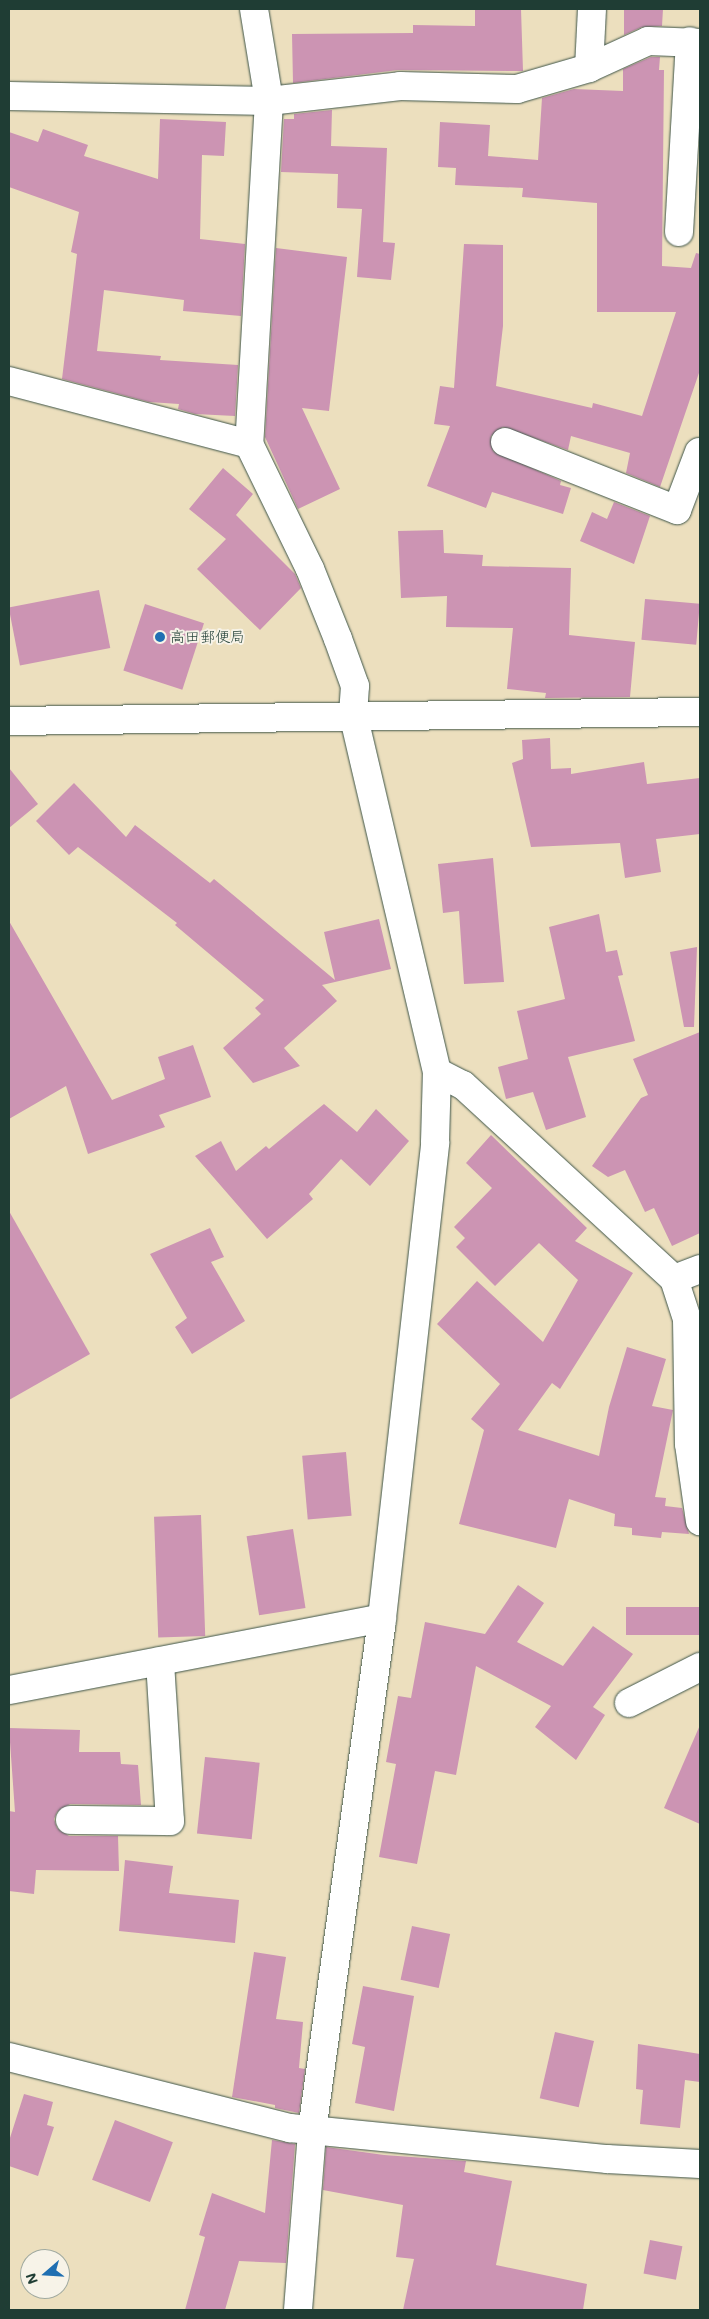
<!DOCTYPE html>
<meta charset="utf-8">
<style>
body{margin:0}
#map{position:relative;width:709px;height:2319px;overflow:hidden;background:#ecdfbe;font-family:Mali,"Klee One",sans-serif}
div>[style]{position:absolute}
.building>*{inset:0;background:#cc94b3;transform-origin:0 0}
.roads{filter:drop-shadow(0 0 1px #3e5549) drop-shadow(0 0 1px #3e5549)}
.minor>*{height:28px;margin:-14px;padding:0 14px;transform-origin:14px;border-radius:14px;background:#fff}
.tertiary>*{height:28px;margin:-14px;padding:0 14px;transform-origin:14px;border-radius:14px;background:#fff}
.dots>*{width:14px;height:14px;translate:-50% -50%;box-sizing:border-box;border:2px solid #f7f3e8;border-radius:50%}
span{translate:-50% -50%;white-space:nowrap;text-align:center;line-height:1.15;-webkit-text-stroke:4px #f7f3e8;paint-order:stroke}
.poi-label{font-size:15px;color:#1f3d34}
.left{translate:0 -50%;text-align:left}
.frame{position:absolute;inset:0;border:10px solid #1f3d34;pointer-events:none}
.north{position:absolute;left:20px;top:2249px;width:50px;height:50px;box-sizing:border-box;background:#f7f3e8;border:1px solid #a1aaa0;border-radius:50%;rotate:251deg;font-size:14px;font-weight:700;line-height:20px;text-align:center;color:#1f3d34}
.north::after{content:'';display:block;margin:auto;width:18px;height:22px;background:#1f6fb2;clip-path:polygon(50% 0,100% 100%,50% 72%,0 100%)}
</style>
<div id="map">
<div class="building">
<div style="clip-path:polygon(475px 9px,521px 9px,523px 71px,398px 70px,293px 83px,292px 34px,413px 33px,413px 25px,475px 26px)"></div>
<div style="clip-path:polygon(624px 9px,663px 9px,662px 26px,642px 27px,624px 35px)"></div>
<div style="clip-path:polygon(651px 57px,660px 57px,659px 70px,664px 70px,662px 266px,691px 268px,696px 253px,700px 254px,700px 370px,660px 487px,626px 473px,630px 453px,571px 436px,568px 450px,503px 427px,491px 436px,493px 451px,561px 481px,560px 485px,571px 488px,563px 514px,492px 492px,486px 508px,427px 486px,450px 426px,434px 424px,440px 386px,454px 388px,464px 244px,503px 245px,503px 326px,496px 386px,592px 408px,593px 403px,642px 416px,676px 312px,597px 312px,597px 203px,522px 197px,523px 188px,455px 185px,456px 168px,438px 167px,440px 122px,490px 125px,488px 156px,538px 160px,542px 98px,574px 89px,623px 91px,623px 69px)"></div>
<div style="clip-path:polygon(332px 110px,331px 146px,387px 148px,383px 242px,395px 243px,391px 280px,357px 277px,362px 209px,337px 208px,338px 174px,281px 172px,284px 119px,294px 119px,294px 114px)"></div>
<div style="clip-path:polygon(160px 119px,226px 122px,224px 156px,202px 155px,200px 239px,245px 244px,241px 316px,183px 311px,184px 300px,104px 290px,97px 351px,161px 356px,160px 360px,238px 365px,235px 416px,195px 414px,178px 409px,179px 404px,149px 402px,62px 379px,77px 254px,71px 252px,79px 212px,9px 187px,9px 132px,38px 142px,43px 129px,88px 145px,84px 156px,158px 179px)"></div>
<div style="clip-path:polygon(276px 248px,347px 257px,329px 411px,302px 408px,340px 489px,298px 509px,265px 437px)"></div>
<div style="clip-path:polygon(223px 468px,253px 494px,236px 515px,295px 574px,301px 588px,260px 630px,197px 569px,226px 539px,189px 509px)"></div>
<div style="clip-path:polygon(614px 502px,650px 516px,634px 564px,580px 541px,592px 512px,607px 519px)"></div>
<div style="clip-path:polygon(443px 530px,444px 553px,483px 555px,482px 566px,571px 568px,569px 635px,635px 642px,630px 697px,545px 698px,546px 693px,507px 689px,513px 628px,446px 627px,447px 596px,401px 598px,398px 531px)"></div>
<div style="left:99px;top:590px;width:59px;height:92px;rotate:79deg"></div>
<div style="left:645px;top:599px;width:55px;height:41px;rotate:5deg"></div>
<div style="left:145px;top:604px;width:62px;height:70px;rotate:18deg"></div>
<div style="clip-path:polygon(550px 738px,551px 769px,571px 768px,571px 774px,644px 762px,647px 784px,700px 778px,700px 834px,656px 839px,661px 872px,625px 878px,620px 843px,531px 847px,512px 763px,523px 759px,522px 740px)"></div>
<div style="clip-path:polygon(9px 768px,38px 804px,9px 828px)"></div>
<div style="clip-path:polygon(74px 783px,126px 837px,135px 825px,210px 883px,214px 879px,335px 980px,324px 932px,379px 919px,391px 969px,322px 985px,337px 1001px,284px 1048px,300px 1066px,253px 1083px,223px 1048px,261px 1014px,255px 1008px,264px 1000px,175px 925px,177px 923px,78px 847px,69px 855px,36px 821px)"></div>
<div style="clip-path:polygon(493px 858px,504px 982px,464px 984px,459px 911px,443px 913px,438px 864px)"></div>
<div style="clip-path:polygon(599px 914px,606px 952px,617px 950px,623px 975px,618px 976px,635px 1041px,568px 1057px,586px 1117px,546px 1130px,533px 1092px,506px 1099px,498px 1067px,528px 1059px,517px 1011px,565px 999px,549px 927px)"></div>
<div style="clip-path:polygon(9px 921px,112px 1100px,165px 1079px,158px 1057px,193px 1045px,211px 1097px,159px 1115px,165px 1127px,88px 1154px,66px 1086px,9px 1119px)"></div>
<div style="clip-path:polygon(697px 947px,694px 1027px,684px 1027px,670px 952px)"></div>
<div style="clip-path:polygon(700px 1032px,700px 1233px,672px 1246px,654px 1208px,645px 1212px,625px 1170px,608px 1177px,592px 1166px,641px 1098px,648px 1095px,633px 1059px)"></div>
<div style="clip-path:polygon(324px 1104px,357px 1132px,376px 1109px,409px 1141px,370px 1186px,341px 1159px,309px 1194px,313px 1199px,267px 1239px,195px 1156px,221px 1141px,236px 1171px,266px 1146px,269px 1149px)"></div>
<div style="clip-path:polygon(491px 1135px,587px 1228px,575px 1241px,633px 1273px,560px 1389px,552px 1383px,518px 1430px,599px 1456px,609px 1407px,627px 1347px,666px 1359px,652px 1406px,673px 1410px,655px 1497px,666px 1498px,665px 1506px,682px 1508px,689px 1534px,662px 1532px,661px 1538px,632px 1535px,632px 1528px,614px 1526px,615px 1514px,569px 1499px,556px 1548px,459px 1524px,484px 1430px,471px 1419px,500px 1384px,437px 1324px,477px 1281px,543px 1342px,578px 1280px,539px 1243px,495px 1286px,456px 1247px,465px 1238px,454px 1227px,492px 1188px,466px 1163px)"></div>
<div style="clip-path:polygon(9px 1211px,90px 1354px,9px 1400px)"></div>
<div style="clip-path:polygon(210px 1228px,224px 1257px,211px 1262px,245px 1321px,192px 1354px,175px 1327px,187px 1318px,150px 1254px)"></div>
<div style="left:346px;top:1452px;width:64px;height:44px;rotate:85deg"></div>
<div style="left:201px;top:1515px;width:121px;height:47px;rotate:88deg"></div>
<div style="left:293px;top:1529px;width:80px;height:47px;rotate:81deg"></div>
<div style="clip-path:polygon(518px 1585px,544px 1603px,517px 1642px,563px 1666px,593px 1626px,633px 1654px,593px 1707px,605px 1715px,576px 1760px,535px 1727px,551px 1706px,476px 1666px,456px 1775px,435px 1771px,417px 1864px,379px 1857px,396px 1764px,386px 1762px,398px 1696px,411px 1698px,425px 1622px,485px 1634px)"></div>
<div style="left:700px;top:1607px;width:28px;height:74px;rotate:90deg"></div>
<div style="clip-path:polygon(700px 1725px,700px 1824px,664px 1808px)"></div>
<div style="clip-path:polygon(9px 1728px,80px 1730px,79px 1752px,120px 1752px,121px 1764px,138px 1765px,141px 1805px,70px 1804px,57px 1812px,54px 1819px,57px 1828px,69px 1836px,118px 1836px,119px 1871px,36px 1870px,34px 1894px,9px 1891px,9px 1811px,15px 1812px)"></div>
<div style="left:205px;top:1757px;width:55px;height:77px;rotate:6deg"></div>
<div style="clip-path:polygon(125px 1860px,173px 1866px,169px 1893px,239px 1900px,235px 1943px,119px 1931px)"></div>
<div style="left:412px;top:1926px;width:39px;height:55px;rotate:12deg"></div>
<div style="clip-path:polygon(254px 1952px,286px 1957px,276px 2019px,303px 2022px,299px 2068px,305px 2069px,299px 2113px,275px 2108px,275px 2105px,232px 2097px)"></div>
<div style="clip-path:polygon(363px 1986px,414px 1996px,394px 2111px,355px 2103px,365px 2047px,352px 2044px)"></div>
<div style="left:555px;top:2032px;width:40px;height:68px;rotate:13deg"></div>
<div style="clip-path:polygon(638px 2044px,700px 2054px,700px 2082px,685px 2080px,680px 2128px,640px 2124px,643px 2090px,636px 2089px)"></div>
<div style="clip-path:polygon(24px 2094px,53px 2102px,47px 2125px,54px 2127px,38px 2176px,9px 2166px,9px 2141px)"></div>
<div style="left:115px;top:2120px;width:62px;height:64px;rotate:21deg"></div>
<div style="clip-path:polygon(272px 2140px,295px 2144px,286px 2263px,239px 2261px,225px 2310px,185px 2310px,205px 2237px,199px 2235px,212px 2193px,265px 2213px)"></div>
<div style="clip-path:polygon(326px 2147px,384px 2155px,466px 2161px,464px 2172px,512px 2181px,496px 2265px,587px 2284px,583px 2310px,403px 2310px,414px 2259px,396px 2257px,403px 2205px,323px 2190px)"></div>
<div style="left:650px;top:2240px;width:33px;height:34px;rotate:11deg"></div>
</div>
<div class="roads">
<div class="minor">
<div style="left:254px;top:9px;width:93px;rotate:80.7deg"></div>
<div style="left:269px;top:101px;width:344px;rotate:93.3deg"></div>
<div style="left:249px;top:444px;width:139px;rotate:64deg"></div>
<div style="left:310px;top:569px;width:75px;rotate:68.2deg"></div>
<div style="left:338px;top:639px;width:50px;rotate:70.1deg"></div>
<div style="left:355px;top:686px;width:29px;rotate:94deg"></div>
<div style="left:589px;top:68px;width:59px;rotate:-87.1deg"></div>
<div style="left:9px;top:96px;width:260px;rotate:1.1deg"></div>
<div style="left:269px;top:101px;width:132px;rotate:-6.5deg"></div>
<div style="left:400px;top:86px;width:117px;rotate:1.5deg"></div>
<div style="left:517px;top:89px;width:75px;rotate:-16.3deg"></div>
<div style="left:589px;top:68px;width:65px;rotate:-24.6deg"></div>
<div style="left:648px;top:41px;width:52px;rotate:2.2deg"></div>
<div style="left:679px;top:232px;width:191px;rotate:-86.7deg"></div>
<div style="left:9px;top:381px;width:248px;rotate:14.7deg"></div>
<div style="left:505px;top:442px;width:185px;rotate:21.6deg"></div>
<div style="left:677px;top:510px;width:62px;rotate:-69.2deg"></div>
<div style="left:437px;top:1072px;width:29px;rotate:27deg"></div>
<div style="left:463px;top:1085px;width:287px;rotate:42.6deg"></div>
<div style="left:674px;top:1279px;width:42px;rotate:72deg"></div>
<div style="left:687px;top:1319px;width:125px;rotate:89.1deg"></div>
<div style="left:689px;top:1444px;width:78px;rotate:81.9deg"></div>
<div style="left:674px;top:1279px;width:28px;rotate:-21deg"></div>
<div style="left:9px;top:1690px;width:380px;rotate:-10.9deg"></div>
<div style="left:629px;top:1703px;width:80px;rotate:-26.9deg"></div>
<div style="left:70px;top:1820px;width:100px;rotate:0.6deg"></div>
<div style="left:170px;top:1821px;width:160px;rotate:-93.6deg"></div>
<div style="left:9px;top:2057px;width:290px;rotate:14.2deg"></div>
<div style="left:290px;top:2128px;width:319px;rotate:5.6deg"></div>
<div style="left:607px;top:2159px;width:93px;rotate:3.1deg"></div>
</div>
<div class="tertiary">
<div style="left:9px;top:721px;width:691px;rotate:-0.75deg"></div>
<div style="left:298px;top:2310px;width:180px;rotate:-85.5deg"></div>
<div style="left:312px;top:2131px;width:509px;rotate:-82.2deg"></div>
<div style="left:381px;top:1627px;width:488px;rotate:-83.6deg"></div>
<div style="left:435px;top:1142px;width:70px;rotate:-88.4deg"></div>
<div style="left:437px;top:1072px;width:367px;rotate:-103.2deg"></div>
</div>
</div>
<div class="dots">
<div style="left:160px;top:637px;background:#1f6fb2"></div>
</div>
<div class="poi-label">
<span class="left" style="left:170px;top:637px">高田郵便局</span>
</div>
<div class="frame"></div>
<div class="north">N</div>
</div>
